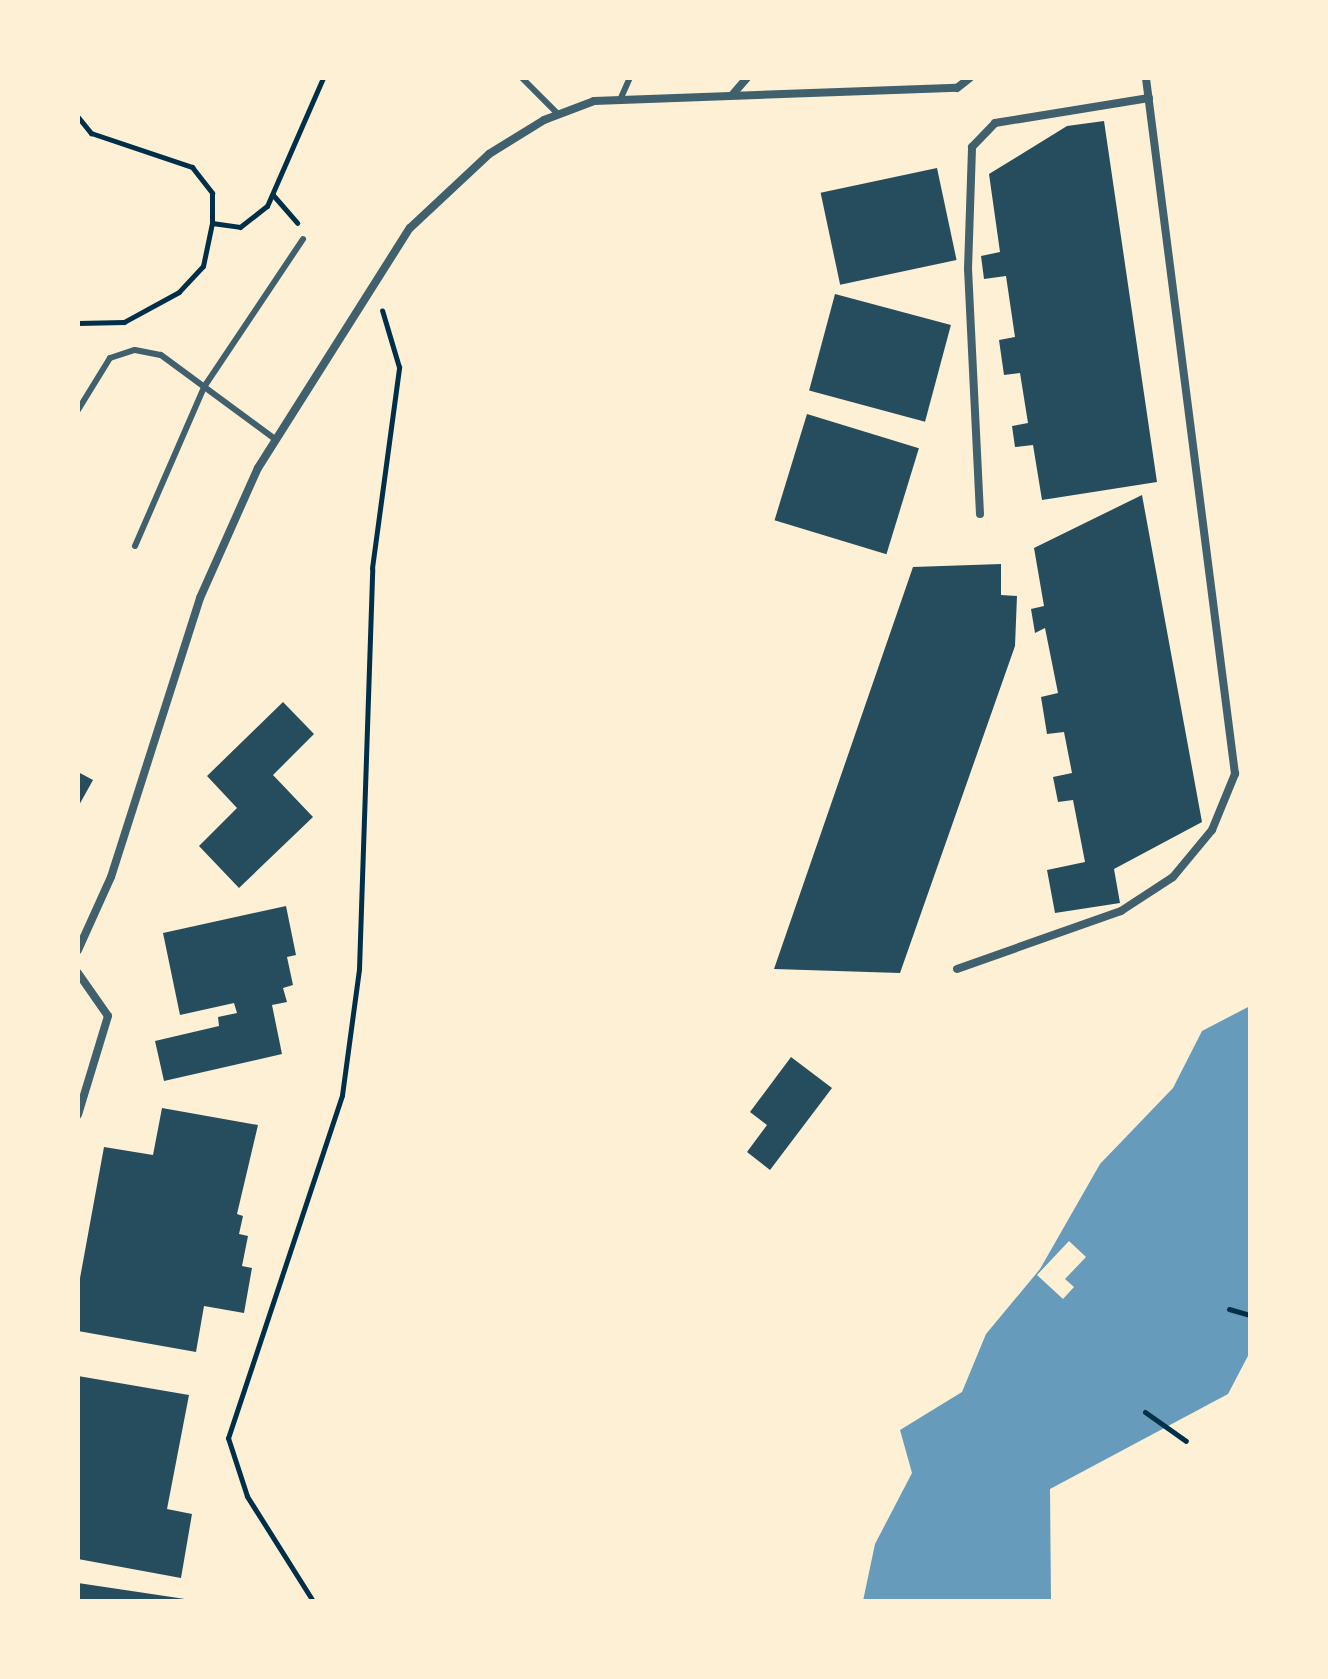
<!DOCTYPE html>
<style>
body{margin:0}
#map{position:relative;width:1328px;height:1679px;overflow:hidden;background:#fdf0d5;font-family:"Exo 2",sans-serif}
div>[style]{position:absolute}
.water>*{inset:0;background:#669bbc}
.pier>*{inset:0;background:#fdf0d5}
.building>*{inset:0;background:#264d5e;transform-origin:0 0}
.path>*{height:5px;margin:-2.5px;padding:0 2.5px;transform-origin:2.5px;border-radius:2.5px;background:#003049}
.service>*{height:6px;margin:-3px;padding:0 3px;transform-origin:3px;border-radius:3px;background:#3f606c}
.minor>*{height:8px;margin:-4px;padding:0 4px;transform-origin:4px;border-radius:4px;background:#3f606c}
span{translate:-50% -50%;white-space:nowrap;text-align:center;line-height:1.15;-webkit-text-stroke:6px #fdf0d5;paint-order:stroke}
.frame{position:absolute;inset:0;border:80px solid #fdf0d5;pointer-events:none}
</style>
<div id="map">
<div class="water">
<div style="clip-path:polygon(1250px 1006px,1250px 1352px,1228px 1394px,1050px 1489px,1051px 1601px,863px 1601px,875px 1544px,912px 1473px,900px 1430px,962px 1392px,986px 1334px,1040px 1269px,1100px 1164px,1173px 1088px,1202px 1031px)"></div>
</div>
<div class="pier">
<div style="clip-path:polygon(1069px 1241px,1086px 1257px,1065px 1279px,1074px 1287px,1063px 1299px,1037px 1275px)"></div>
</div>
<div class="building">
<div style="clip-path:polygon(1104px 121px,1157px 482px,1042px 500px,1033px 445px,1015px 447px,1012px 426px,1028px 423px,1020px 373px,1004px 375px,999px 340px,1015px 337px,1006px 276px,984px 279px,981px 256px,1000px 252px,989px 174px,1067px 126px)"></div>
<div style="left:937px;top:168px;width:94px;height:119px;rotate:78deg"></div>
<div style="left:835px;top:294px;width:120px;height:100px;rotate:15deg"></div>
<div style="left:807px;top:414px;width:117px;height:111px;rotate:17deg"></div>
<div style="clip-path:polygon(1142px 495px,1202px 822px,1114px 869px,1120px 903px,1055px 913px,1047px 870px,1085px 862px,1073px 800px,1058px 802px,1053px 777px,1072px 773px,1064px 732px,1047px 734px,1041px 697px,1058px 693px,1045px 628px,1035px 633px,1031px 609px,1044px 606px,1034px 548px)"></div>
<div style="clip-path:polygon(1001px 564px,1001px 595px,1017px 596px,1015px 646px,900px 973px,774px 969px,913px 567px)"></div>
<div style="clip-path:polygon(283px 702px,314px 734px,273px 775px,313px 817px,239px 888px,199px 846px,237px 808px,207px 776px)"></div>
<div style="clip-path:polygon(78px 772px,93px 780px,78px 807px)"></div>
<div style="clip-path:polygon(286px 906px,296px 955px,287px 957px,293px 985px,283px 988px,287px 1002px,272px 1005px,282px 1054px,164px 1081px,155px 1041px,219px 1026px,218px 1017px,237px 1013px,234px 1003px,180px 1015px,163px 933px)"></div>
<div style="clip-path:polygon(791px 1057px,832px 1088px,770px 1170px,747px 1152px,767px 1125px,750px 1112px)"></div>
<div style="clip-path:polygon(162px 1108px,258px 1125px,237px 1214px,243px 1216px,239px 1234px,248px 1236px,242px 1266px,252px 1268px,244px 1313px,204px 1306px,196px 1352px,78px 1331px,78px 1289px,104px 1147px,153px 1155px)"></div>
<div style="clip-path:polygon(78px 1376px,189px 1395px,167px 1509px,192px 1514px,181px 1578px,78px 1559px)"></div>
<div style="clip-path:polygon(78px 1583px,185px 1599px,185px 1601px,78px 1601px)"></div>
</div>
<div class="path">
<div style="left:78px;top:117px;width:21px;rotate:51deg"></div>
<div style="left:91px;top:133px;width:107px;rotate:18.6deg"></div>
<div style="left:192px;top:167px;width:33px;rotate:52deg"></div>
<div style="left:212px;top:193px;width:30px;rotate:90deg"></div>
<div style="left:212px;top:223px;width:44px;rotate:101.8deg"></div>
<div style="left:203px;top:266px;width:35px;rotate:133deg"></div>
<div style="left:179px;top:292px;width:63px;rotate:151.4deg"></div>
<div style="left:124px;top:322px;width:46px;rotate:178.8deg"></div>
<div style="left:273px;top:195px;width:37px;rotate:49deg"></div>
<div style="left:212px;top:223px;width:28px;rotate:8deg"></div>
<div style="left:240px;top:227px;width:34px;rotate:-38deg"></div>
<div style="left:267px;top:206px;width:140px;rotate:-66.4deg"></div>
<div style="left:1229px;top:1309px;width:22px;rotate:16deg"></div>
<div style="left:1145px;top:1412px;width:50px;rotate:35.3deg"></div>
<div style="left:313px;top:1601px;width:124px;rotate:-122.2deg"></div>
<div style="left:247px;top:1496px;width:61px;rotate:-108.1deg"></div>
<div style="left:228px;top:1438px;width:361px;rotate:-71.6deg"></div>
<div style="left:342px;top:1095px;width:127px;rotate:-82.3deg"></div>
<div style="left:359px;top:969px;width:401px;rotate:-88.1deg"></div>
<div style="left:372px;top:568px;width:203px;rotate:-82.3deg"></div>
<div style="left:399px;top:367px;width:59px;rotate:-106.6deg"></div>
</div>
<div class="service">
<div style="left:522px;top:78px;width:51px;rotate:45deg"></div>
<div style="left:620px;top:100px;width:24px;rotate:-66deg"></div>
<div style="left:78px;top:410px;width:61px;rotate:-58.4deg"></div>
<div style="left:110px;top:358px;width:26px;rotate:-18deg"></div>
<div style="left:135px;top:350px;width:26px;rotate:11deg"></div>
<div style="left:161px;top:355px;width:142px;rotate:36.4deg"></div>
<div style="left:135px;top:546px;width:173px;rotate:-66.5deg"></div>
<div style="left:204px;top:387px;width:178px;rotate:-56.2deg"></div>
</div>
<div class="minor">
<div style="left:733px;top:94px;width:21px;rotate:-49deg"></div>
<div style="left:980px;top:514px;width:245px;rotate:-92.8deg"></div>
<div style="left:968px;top:269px;width:122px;rotate:-88.1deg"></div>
<div style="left:972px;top:147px;width:33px;rotate:-46deg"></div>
<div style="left:995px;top:123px;width:156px;rotate:-9.2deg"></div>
<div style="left:78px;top:950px;width:80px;rotate:-65.7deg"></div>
<div style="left:111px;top:877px;width:293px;rotate:-72.3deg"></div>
<div style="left:200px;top:598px;width:142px;rotate:-66deg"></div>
<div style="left:258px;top:468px;width:284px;rotate:-57.7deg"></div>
<div style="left:410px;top:228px;width:108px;rotate:-43.1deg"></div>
<div style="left:489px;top:154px;width:65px;rotate:-31.7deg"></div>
<div style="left:544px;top:120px;width:53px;rotate:-20.8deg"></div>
<div style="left:594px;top:101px;width:363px;rotate:-2.1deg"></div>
<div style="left:957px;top:88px;width:16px;rotate:-38deg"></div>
<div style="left:957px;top:969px;width:174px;rotate:-19.5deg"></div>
<div style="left:1121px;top:911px;width:62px;rotate:-33.2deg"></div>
<div style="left:1173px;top:877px;width:61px;rotate:-50.3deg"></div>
<div style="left:1212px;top:830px;width:61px;rotate:-67.7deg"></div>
<div style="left:1235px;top:774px;width:702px;rotate:-97.29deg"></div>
<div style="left:78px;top:973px;width:52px;rotate:55.1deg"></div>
<div style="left:108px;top:1016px;width:103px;rotate:106.9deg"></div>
</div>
<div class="frame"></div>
</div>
